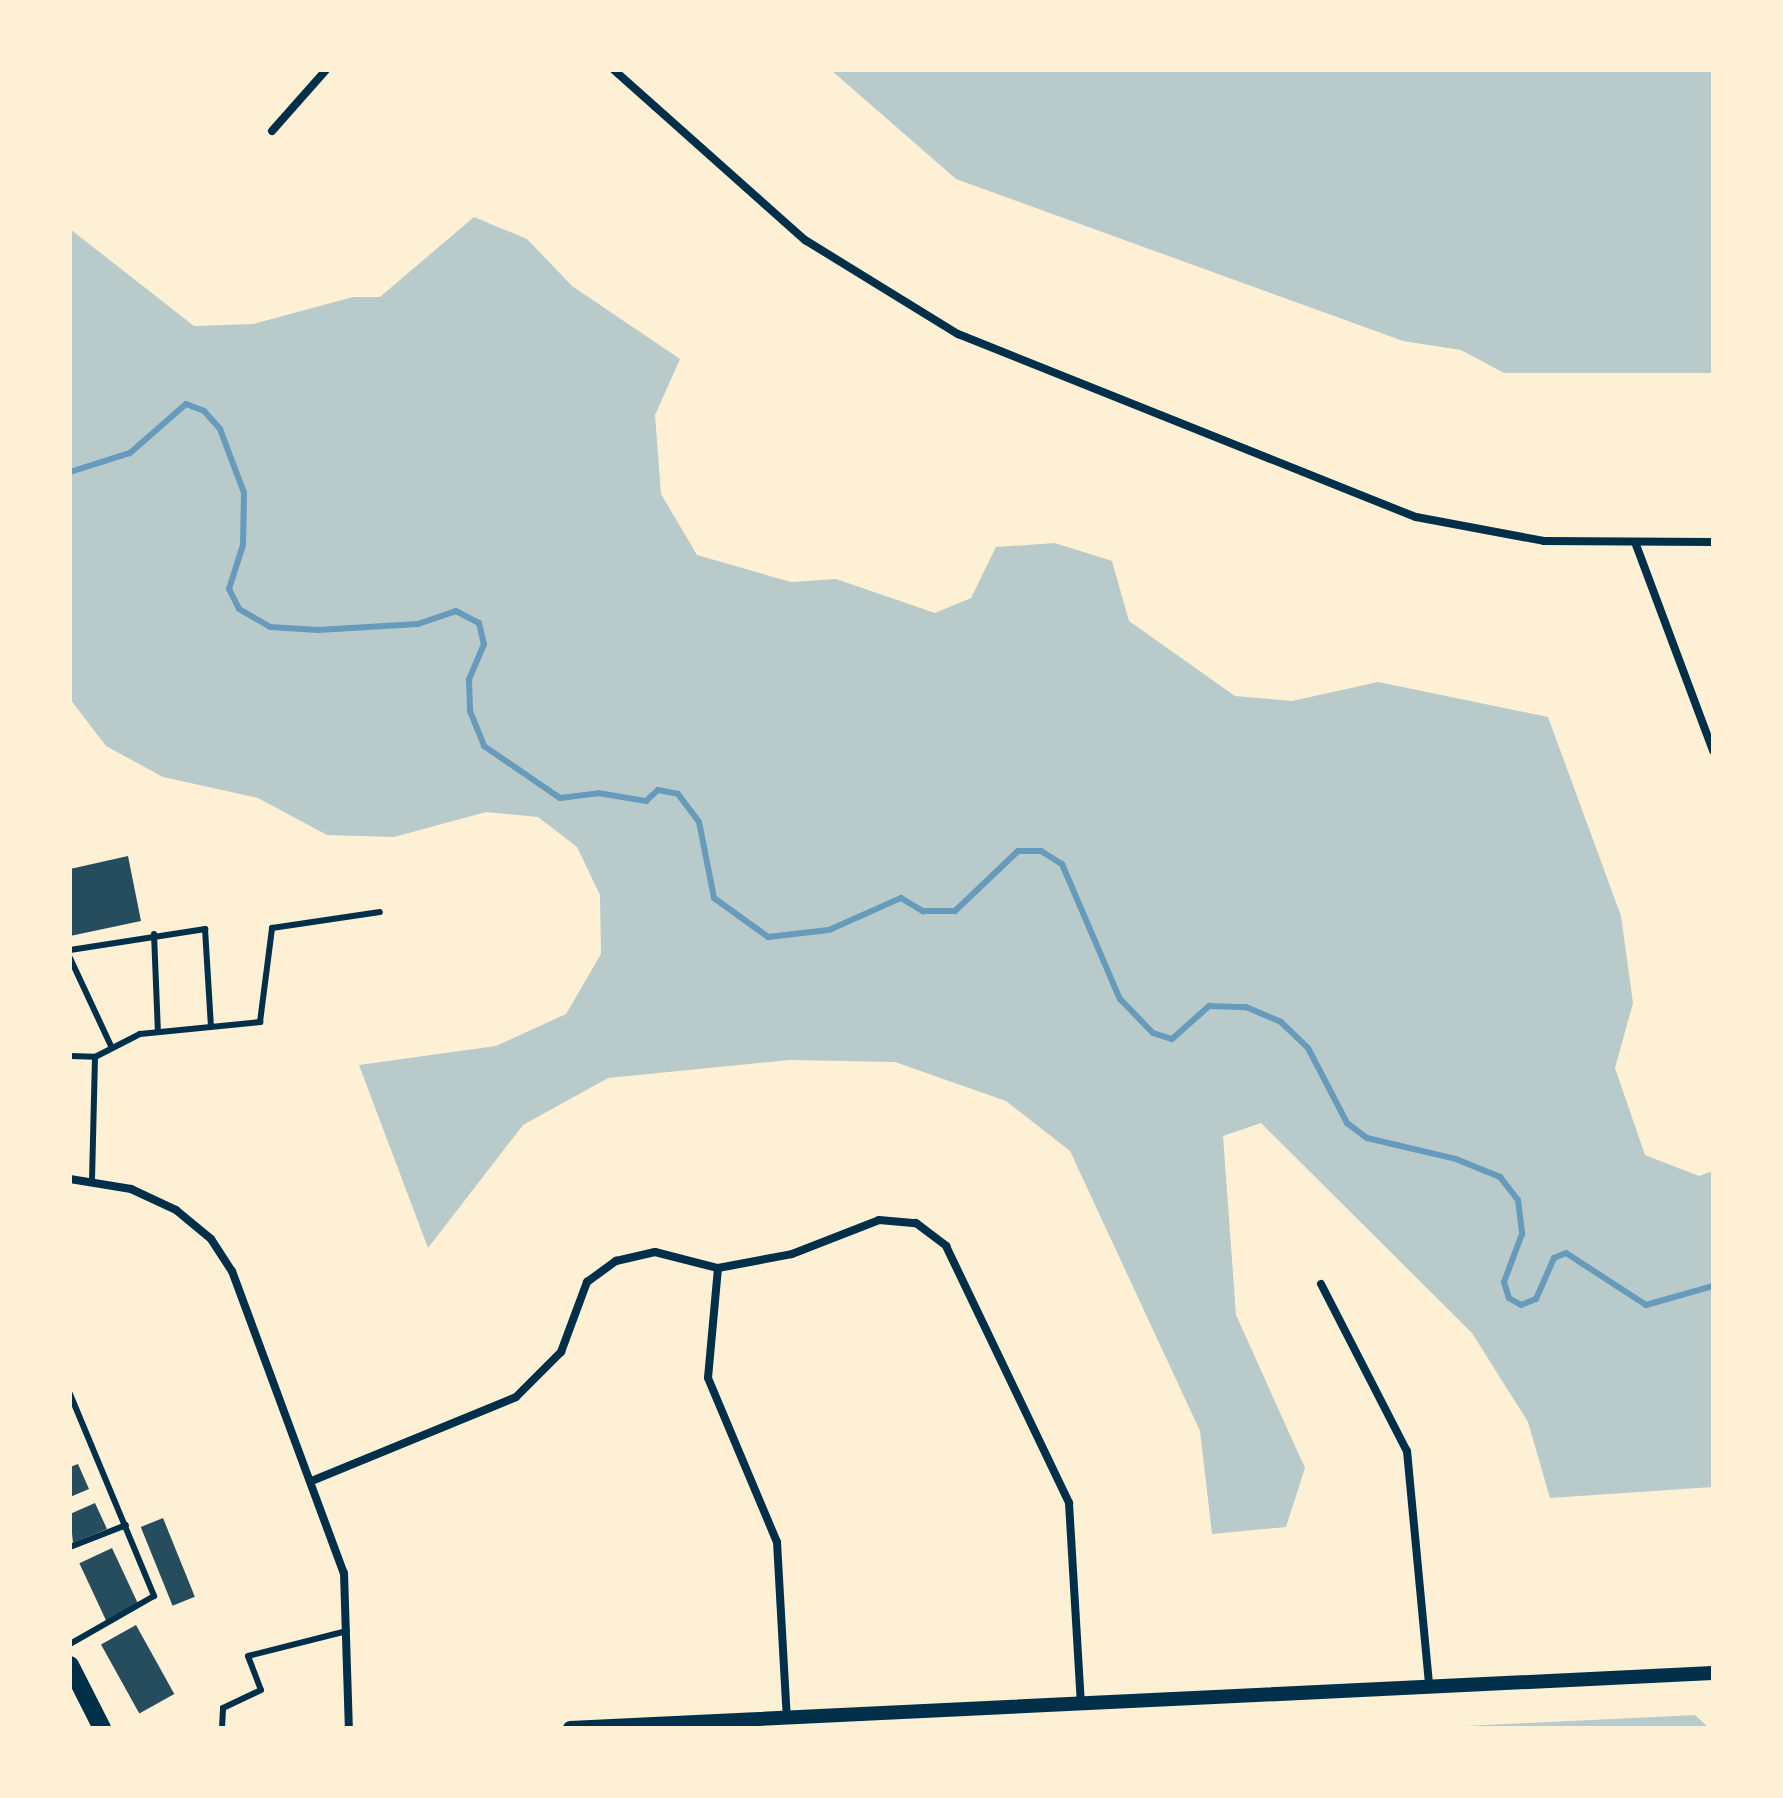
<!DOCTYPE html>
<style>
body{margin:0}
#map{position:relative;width:1783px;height:1798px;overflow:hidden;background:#fdf0d5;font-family:"Zilla Slab",serif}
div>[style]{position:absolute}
.green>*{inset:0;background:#b9caca}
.stream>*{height:6px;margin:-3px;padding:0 3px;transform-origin:3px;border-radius:3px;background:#669bbc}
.building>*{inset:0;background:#264d5e;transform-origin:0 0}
.service>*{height:6px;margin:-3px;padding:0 3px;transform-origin:3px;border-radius:3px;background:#003049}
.minor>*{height:8px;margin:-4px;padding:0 4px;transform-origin:4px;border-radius:4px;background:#003049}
.tertiary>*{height:14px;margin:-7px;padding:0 7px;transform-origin:7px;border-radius:7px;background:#003049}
.primary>*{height:18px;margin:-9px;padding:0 9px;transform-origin:9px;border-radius:9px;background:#003049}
span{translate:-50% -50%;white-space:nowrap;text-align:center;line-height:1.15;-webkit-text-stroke:8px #fdf0d5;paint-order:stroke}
.frame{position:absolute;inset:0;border:72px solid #fdf0d5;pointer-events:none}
</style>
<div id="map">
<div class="green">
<div style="clip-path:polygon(831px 70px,1713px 70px,1713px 373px,1504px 373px,1461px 350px,1403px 341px,956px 179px)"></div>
<div style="clip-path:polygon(474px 217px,527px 239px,572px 286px,680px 359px,655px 415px,661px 494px,697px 555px,791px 582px,836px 579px,935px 613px,971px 598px,996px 547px,1055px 543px,1112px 561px,1129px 621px,1235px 696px,1292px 701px,1378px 682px,1548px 717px,1621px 916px,1633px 1003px,1615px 1068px,1645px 1155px,1699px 1176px,1713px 1171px,1713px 1487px,1550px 1498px,1528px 1422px,1472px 1333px,1261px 1123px,1223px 1136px,1236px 1315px,1305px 1468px,1286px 1527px,1212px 1534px,1200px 1431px,1070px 1151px,1006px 1101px,895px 1062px,790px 1060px,608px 1078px,523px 1125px,428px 1248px,359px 1065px,496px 1046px,566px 1014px,601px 954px,600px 895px,577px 847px,538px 817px,486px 812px,394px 837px,327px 835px,258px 798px,163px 777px,106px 746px,70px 699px,70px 229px,194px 326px,253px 324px,353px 297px,380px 297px)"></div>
<div style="clip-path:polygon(1695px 1715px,1709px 1728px,1424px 1728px)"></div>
</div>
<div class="stream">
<div style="left:70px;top:472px;width:63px;rotate:-17.6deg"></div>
<div style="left:130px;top:453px;width:74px;rotate:-41.2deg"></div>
<div style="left:186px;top:404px;width:19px;rotate:21deg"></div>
<div style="left:204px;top:411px;width:24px;rotate:48deg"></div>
<div style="left:220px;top:429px;width:68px;rotate:69.4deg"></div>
<div style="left:244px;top:493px;width:52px;rotate:91.1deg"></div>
<div style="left:243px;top:545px;width:46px;rotate:107.7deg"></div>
<div style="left:229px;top:589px;width:22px;rotate:63deg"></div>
<div style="left:239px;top:609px;width:36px;rotate:30deg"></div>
<div style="left:270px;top:627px;width:48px;rotate:3.6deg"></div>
<div style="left:318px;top:630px;width:100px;rotate:-3.4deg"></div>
<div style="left:418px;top:624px;width:40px;rotate:-18.9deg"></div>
<div style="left:456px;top:611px;width:26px;rotate:28deg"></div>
<div style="left:479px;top:623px;width:22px;rotate:77deg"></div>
<div style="left:484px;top:644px;width:39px;rotate:113deg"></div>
<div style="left:469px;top:680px;width:31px;rotate:88deg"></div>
<div style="left:470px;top:711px;width:38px;rotate:68deg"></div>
<div style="left:484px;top:746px;width:92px;rotate:34.4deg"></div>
<div style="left:560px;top:798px;width:38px;rotate:-7deg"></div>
<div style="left:598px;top:793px;width:49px;rotate:9.5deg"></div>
<div style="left:646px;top:801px;width:16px;rotate:-43deg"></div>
<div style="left:658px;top:790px;width:20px;rotate:11deg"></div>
<div style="left:678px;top:794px;width:35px;rotate:53deg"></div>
<div style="left:699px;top:822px;width:77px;rotate:78.8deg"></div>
<div style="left:714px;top:898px;width:67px;rotate:35.8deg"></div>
<div style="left:768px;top:937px;width:61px;rotate:-6.5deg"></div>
<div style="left:829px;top:930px;width:79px;rotate:-24deg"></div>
<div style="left:901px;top:898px;width:26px;rotate:31deg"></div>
<div style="left:923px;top:911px;width:32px"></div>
<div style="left:955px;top:911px;width:87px;rotate:-43.6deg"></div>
<div style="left:1018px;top:851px;width:23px"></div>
<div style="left:1041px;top:851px;width:25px;rotate:32deg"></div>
<div style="left:1062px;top:864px;width:147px;rotate:66.8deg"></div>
<div style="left:1120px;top:999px;width:47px;rotate:45.9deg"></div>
<div style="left:1153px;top:1033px;width:20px;rotate:18deg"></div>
<div style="left:1172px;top:1039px;width:50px;rotate:-41.7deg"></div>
<div style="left:1209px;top:1006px;width:37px;rotate:2deg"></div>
<div style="left:1246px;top:1007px;width:38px;rotate:23deg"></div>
<div style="left:1281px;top:1022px;width:37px;rotate:44deg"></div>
<div style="left:1308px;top:1048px;width:85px;rotate:62.5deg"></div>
<div style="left:1347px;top:1123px;width:25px;rotate:37deg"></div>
<div style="left:1367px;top:1138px;width:91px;rotate:13.3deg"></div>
<div style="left:1456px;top:1159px;width:48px;rotate:22.2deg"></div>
<div style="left:1500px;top:1177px;width:29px;rotate:52deg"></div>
<div style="left:1518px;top:1200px;width:34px;rotate:83deg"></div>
<div style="left:1522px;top:1234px;width:51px;rotate:110.6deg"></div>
<div style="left:1504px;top:1282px;width:17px;rotate:73deg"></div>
<div style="left:1509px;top:1298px;width:14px;rotate:30deg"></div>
<div style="left:1521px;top:1305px;width:16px;rotate:-22deg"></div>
<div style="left:1536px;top:1299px;width:45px;rotate:-66.3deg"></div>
<div style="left:1554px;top:1258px;width:13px;rotate:-23deg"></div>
<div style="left:1566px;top:1253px;width:95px;rotate:33deg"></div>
<div style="left:1646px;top:1305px;width:70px;rotate:-15.8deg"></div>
</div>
<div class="building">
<div style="clip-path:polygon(128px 856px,141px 921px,70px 936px,70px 869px)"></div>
<div style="clip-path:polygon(78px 1464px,89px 1489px,70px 1497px,70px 1467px)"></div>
<div style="clip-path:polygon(95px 1503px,107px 1529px,73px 1543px,70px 1514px)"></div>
<div style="left:163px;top:1518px;width:85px;height:24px;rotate:68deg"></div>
<div style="left:112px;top:1548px;width:64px;height:36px;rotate:65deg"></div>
<div style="left:136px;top:1625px;width:79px;height:40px;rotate:61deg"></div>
</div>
<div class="service">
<div style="left:154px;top:934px;width:98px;rotate:87.7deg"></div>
<div style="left:70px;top:950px;width:137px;rotate:-8.8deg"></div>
<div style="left:205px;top:929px;width:98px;rotate:86.5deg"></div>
<div style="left:70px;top:958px;width:99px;rotate:65deg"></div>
<div style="left:70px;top:1056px;width:25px;rotate:2deg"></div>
<div style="left:95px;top:1057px;width:51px;rotate:-27.1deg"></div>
<div style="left:140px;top:1034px;width:121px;rotate:-5.7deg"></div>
<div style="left:260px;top:1022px;width:95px;rotate:-82.7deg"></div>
<div style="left:272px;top:928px;width:109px;rotate:-8.4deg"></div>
<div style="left:92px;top:1180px;width:123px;rotate:-88.6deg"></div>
<div style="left:70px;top:1394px;width:219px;rotate:67.4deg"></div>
<div style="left:154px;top:1596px;width:97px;rotate:150.3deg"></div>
<div style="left:70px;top:1547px;width:60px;rotate:-21.4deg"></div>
<div style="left:222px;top:1728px;width:20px;rotate:-87deg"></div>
<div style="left:223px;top:1708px;width:42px;rotate:-25.3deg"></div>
<div style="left:261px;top:1690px;width:36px;rotate:-111deg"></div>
<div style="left:248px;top:1656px;width:102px;rotate:-14.2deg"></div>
</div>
<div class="minor">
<div style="left:614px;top:70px;width:256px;rotate:41.7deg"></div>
<div style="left:805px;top:240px;width:180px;rotate:31.6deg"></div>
<div style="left:958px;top:334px;width:493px;rotate:21.8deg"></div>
<div style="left:1416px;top:517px;width:130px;rotate:10.6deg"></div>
<div style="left:1544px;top:541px;width:169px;rotate:0.3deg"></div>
<div style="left:272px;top:131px;width:81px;rotate:-48.5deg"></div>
<div style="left:1635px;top:542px;width:223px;rotate:69.5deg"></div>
<div style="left:70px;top:1179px;width:62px;rotate:9.3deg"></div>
<div style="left:131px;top:1189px;width:50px;rotate:25deg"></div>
<div style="left:176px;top:1210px;width:45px;rotate:39.6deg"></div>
<div style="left:211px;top:1239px;width:38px;rotate:57deg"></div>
<div style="left:232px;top:1271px;width:322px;rotate:69.7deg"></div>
<div style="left:344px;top:1573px;width:155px;rotate:88.2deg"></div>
<div style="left:718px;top:1268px;width:110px;rotate:95.2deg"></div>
<div style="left:708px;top:1378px;width:178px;rotate:67.2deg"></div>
<div style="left:777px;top:1542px;width:177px;rotate:86.8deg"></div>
<div style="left:1321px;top:1284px;width:188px;rotate:62.8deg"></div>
<div style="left:1407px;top:1451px;width:233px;rotate:84.6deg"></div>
<div style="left:314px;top:1480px;width:218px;rotate:-22.3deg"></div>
<div style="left:516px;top:1397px;width:64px;rotate:-45deg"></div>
<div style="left:561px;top:1352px;width:75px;rotate:-69.6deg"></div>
<div style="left:587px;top:1282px;width:36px;rotate:-36deg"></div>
<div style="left:616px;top:1261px;width:40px;rotate:-13deg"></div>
<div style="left:655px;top:1252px;width:65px;rotate:14.3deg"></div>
<div style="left:718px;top:1268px;width:75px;rotate:-10.7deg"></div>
<div style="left:792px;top:1254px;width:93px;rotate:-21.3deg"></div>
<div style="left:879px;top:1220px;width:37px;rotate:5deg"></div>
<div style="left:916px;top:1223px;width:38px;rotate:37deg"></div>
<div style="left:946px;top:1246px;width:285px;rotate:64.4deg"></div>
<div style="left:1069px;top:1503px;width:200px;rotate:86.6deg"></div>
</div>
<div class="tertiary">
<div style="left:570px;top:1728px;width:1144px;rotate:-2.75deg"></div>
</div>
<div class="primary">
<div style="left:70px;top:1665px;width:71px;rotate:63.1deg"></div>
</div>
<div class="frame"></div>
</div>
